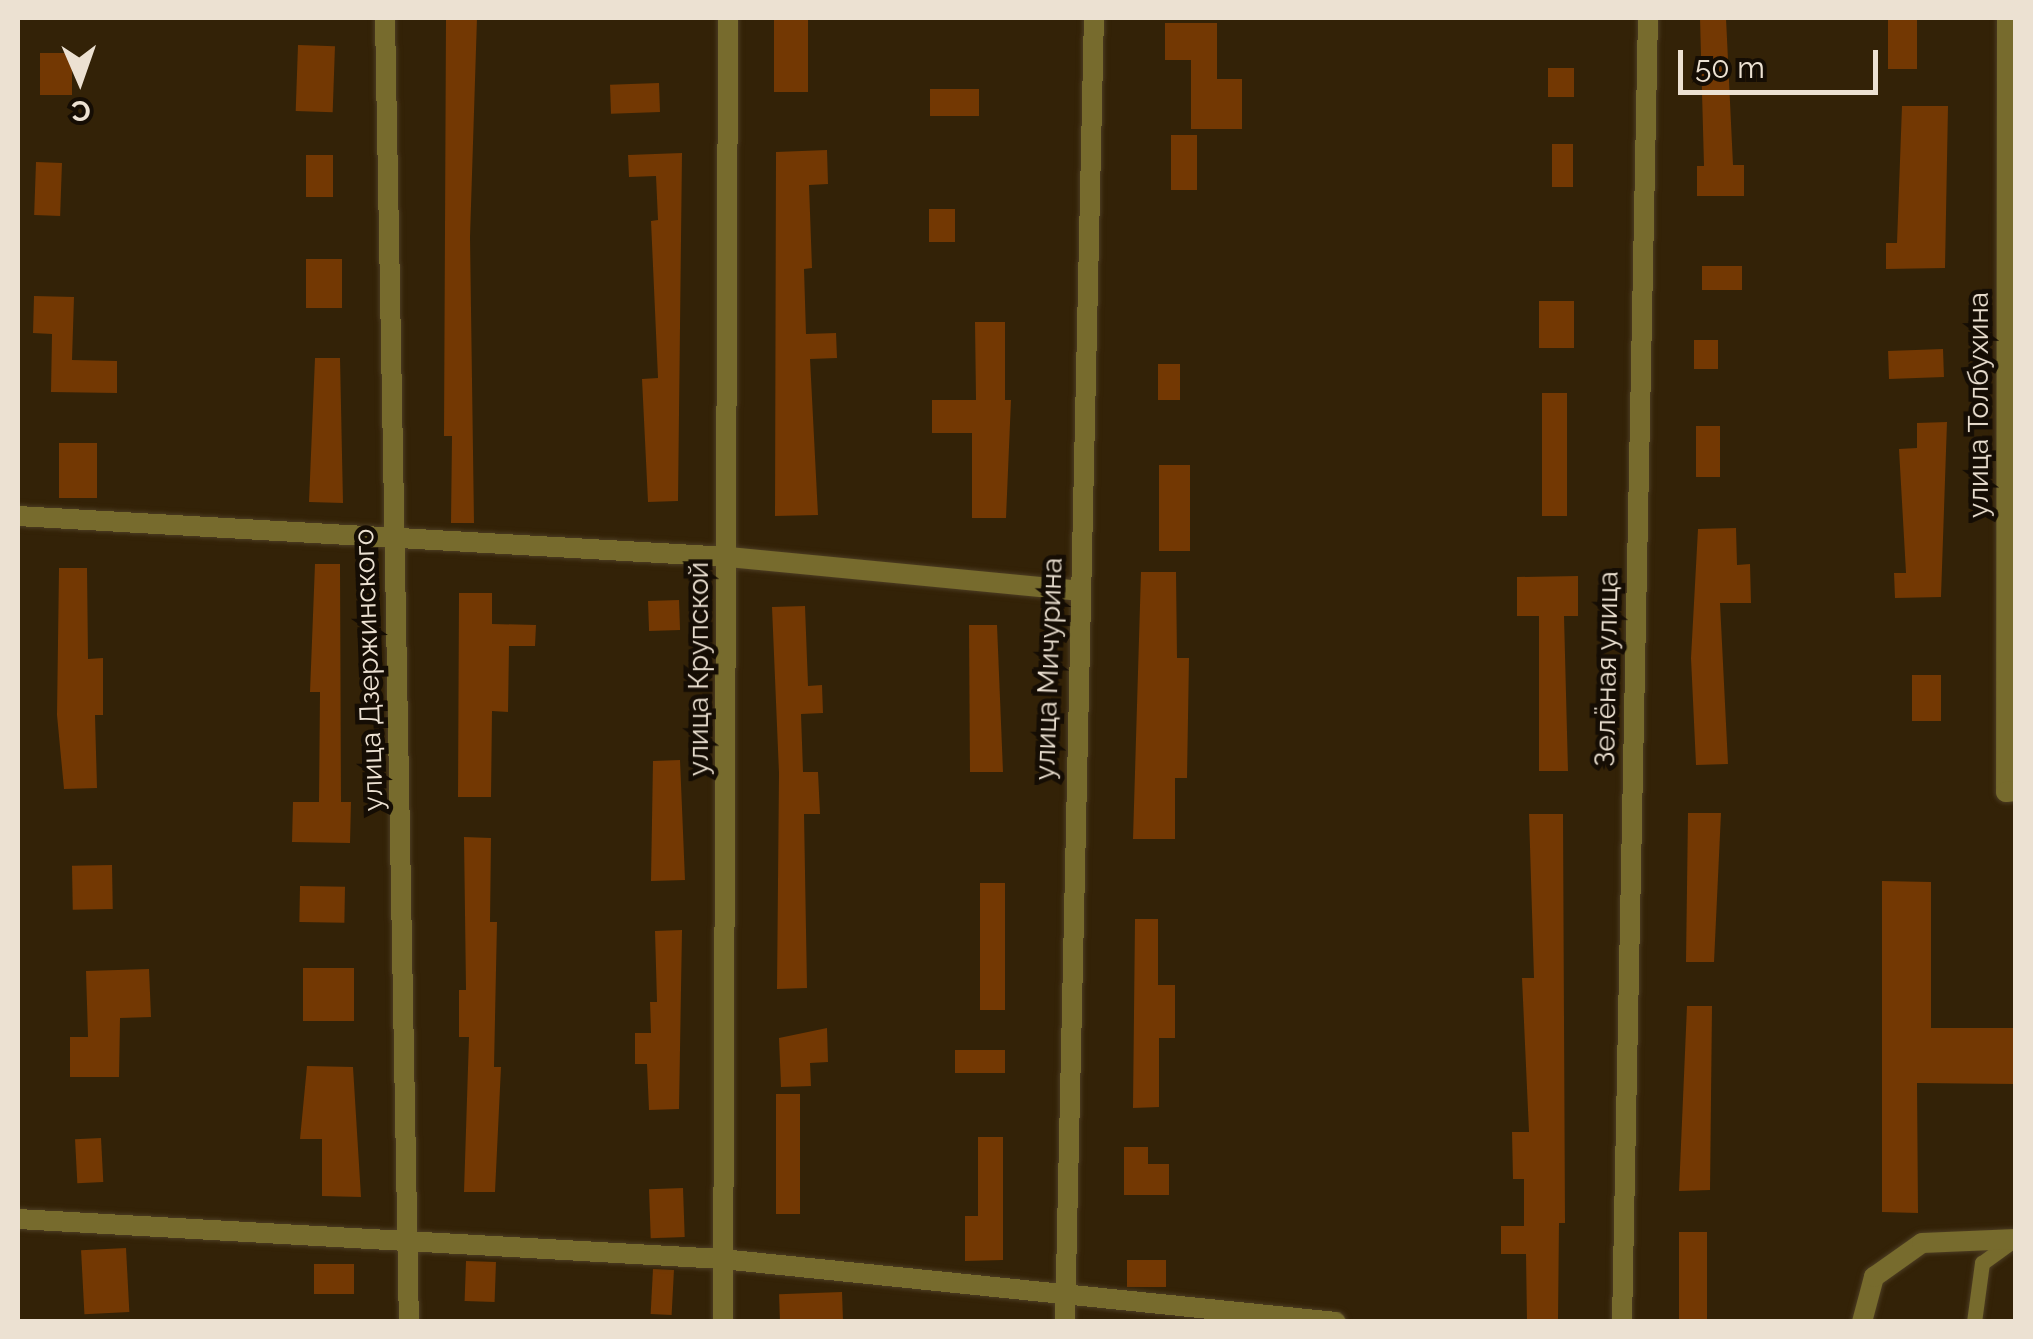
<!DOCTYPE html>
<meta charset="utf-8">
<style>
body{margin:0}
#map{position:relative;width:2033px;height:1339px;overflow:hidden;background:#332207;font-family:Raleway,sans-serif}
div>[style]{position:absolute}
.building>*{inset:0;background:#733803;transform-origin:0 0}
.roads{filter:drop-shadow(0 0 2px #4d3d23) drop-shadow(0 0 2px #4d3d23)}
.service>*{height:15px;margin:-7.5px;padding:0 7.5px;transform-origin:7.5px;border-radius:7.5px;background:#776b2d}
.minor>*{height:20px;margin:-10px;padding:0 10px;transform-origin:10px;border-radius:10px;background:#776b2d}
span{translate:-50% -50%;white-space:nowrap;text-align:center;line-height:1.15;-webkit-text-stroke:9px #150d04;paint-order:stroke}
.street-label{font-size:28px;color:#ece1d2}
.frame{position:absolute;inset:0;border:20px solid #ece1d2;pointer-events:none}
.north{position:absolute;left:30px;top:30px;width:100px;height:100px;-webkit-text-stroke:8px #150d04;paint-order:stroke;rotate:178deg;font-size:28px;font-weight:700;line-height:40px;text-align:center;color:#ece1d2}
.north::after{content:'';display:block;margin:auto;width:35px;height:45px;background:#ece1d2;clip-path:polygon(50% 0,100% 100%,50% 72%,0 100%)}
.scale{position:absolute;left:1678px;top:50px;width:200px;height:45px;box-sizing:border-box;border:5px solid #ece1d2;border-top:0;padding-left:12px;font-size:30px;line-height:35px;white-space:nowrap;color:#ece1d2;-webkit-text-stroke:8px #150d04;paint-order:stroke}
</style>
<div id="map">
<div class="building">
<div style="clip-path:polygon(446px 18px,477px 18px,470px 237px,474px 523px,451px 523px,452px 436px,444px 436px)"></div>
<div style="left:774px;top:18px;width:34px;height:74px"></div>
<div style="clip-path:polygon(1700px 18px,1726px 18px,1733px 165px,1744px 165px,1744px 196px,1697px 196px,1697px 166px,1704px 166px)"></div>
<div style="left:1888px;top:18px;width:29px;height:51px"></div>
<div style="clip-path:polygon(1165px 23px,1217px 23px,1217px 79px,1242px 79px,1242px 129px,1191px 129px,1191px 60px,1165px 60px)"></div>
<div style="left:298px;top:45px;width:37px;height:66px;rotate:2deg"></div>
<div style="left:40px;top:53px;width:32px;height:42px"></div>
<div style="left:1548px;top:68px;width:26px;height:29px"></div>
<div style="left:659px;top:83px;width:29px;height:49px;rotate:88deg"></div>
<div style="left:930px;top:89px;width:49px;height:27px"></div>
<div style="clip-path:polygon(1902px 106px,1948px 106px,1945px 268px,1886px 269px,1886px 243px,1897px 243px)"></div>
<div style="left:1171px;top:135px;width:26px;height:55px"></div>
<div style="left:1573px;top:144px;width:43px;height:21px;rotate:90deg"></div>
<div style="clip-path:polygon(827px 150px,828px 184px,809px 185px,812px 268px,804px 269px,806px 334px,836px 333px,837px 358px,810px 359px,818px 515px,775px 516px,776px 152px)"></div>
<div style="clip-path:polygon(682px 153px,678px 501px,648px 502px,642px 379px,658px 378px,651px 221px,658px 220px,656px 176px,629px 177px,628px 155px)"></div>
<div style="left:306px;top:155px;width:27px;height:42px"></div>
<div style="left:36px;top:162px;width:26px;height:53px;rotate:2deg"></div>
<div style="left:929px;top:209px;width:26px;height:33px"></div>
<div style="left:306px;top:259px;width:36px;height:49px"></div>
<div style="left:1742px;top:266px;width:24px;height:40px;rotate:90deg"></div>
<div style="clip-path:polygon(34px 296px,74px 297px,72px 360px,117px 361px,117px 393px,51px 392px,52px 334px,33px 333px)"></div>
<div style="left:1539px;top:301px;width:35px;height:47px"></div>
<div style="clip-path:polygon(975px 322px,1005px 322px,1005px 400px,1011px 400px,1006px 518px,972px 518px,972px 433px,932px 433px,932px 400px,976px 400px)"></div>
<div style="left:1694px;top:340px;width:24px;height:29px"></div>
<div style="left:1943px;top:349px;width:28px;height:55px;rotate:88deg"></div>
<div style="clip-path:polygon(315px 358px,340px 358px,343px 503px,309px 502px)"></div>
<div style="left:1158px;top:364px;width:22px;height:36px"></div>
<div style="left:1542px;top:393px;width:25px;height:123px"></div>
<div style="clip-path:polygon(1947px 422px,1941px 597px,1895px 598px,1894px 573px,1906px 573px,1899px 449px,1917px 448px,1917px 423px)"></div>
<div style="left:1696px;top:426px;width:24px;height:51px"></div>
<div style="left:59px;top:443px;width:38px;height:55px"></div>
<div style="left:1159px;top:465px;width:31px;height:86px"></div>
<div style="clip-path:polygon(1736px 528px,1737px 565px,1750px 564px,1751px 603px,1720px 603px,1728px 764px,1696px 765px,1691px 658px,1698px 529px)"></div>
<div style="clip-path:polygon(315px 564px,340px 564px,341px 802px,351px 802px,350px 843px,292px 842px,293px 802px,319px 802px,320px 692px,310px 692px)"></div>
<div style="clip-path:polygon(59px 568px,87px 568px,88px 659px,103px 658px,103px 715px,95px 715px,97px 788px,64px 789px,57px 715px)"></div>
<div style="clip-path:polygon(1141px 572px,1176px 572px,1177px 658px,1189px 658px,1187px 778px,1175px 778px,1175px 839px,1133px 839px)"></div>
<div style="clip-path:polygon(1578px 576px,1578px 616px,1564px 616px,1568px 771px,1539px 771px,1539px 616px,1517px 616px,1517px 577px)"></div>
<div style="clip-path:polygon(459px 593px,492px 593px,492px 624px,536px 625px,535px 646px,509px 646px,508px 712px,492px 711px,491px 797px,458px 797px)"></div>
<div style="left:679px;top:600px;width:30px;height:31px;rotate:88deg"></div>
<div style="clip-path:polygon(805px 606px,808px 686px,822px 685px,823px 713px,801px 714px,803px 772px,818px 772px,820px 814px,804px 814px,807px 988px,777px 989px,779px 773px,772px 607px)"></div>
<div style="clip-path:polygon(969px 625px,997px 625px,1003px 772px,970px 772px)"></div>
<div style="left:1912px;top:675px;width:29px;height:46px"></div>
<div style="clip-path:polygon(680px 760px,685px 880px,651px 881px,653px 761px)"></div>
<div style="clip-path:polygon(1688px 813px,1721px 813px,1714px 962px,1686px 962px)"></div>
<div style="clip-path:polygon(1529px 814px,1563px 814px,1565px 1223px,1559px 1223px,1558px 1320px,1527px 1321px,1526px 1254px,1501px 1254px,1501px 1226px,1524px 1226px,1524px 1179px,1513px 1179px,1512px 1132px,1529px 1132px,1522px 978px,1534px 978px)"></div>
<div style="clip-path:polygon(464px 837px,491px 838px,490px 922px,497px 922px,494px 1067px,501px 1067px,495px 1192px,464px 1192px,469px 1037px,459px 1037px,459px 990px,466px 990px)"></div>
<div style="left:112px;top:865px;width:44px;height:40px;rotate:89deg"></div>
<div style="clip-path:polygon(1882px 881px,1931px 882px,1931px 1028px,2016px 1028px,2016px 1084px,1917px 1083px,1918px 1213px,1882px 1212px)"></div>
<div style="left:980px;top:883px;width:25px;height:127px"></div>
<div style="left:300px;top:886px;width:45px;height:36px;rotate:1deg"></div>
<div style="clip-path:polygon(1135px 919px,1158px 919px,1158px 985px,1175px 985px,1175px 1038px,1159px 1038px,1159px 1107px,1133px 1108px)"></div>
<div style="clip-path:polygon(682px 930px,679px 1109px,649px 1110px,647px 1064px,635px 1064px,635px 1033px,651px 1033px,650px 1002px,657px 1002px,655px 931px)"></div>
<div style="left:303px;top:968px;width:51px;height:53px"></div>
<div style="clip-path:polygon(149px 969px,151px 1017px,120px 1018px,119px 1077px,70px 1077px,70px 1037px,88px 1037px,86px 971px)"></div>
<div style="clip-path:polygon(1687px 1006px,1712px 1006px,1710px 1190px,1679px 1191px)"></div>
<div style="clip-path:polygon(827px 1028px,828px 1062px,810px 1063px,811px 1086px,781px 1087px,779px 1038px)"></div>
<div style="left:955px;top:1050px;width:50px;height:23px"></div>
<div style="clip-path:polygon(307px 1066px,353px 1067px,361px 1197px,322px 1196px,322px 1139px,300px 1139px)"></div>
<div style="left:800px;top:1094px;width:120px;height:24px;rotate:90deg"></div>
<div style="clip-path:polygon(978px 1137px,1003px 1137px,1003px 1260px,965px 1261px,965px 1216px,978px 1216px)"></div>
<div style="left:101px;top:1138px;width:44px;height:26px;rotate:87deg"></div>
<div style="clip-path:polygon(1124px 1147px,1148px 1147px,1148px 1164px,1169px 1164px,1169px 1195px,1124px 1195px)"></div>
<div style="left:683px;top:1188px;width:49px;height:34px;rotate:88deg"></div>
<div style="left:1679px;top:1232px;width:28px;height:90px"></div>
<div style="left:126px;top:1248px;width:64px;height:45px;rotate:87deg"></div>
<div style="left:1127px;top:1260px;width:39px;height:27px"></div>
<div style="left:466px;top:1261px;width:30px;height:40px;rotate:2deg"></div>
<div style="left:314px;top:1264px;width:40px;height:30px"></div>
<div style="left:653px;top:1269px;width:21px;height:45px;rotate:3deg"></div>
<div style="left:842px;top:1292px;width:28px;height:63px;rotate:88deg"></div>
</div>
<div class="roads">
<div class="service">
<div style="left:1974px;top:1322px;width:60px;rotate:-82.3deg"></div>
<div style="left:1982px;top:1263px;width:41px;rotate:-36deg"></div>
</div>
<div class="minor">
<div style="left:385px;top:18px;width:1304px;rotate:88.95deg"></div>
<div style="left:2007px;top:18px;width:774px;rotate:90.07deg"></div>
<div style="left:2006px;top:792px;width:10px;rotate:-6deg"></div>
<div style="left:18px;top:516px;width:711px;rotate:3.3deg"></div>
<div style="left:728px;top:557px;width:353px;rotate:5.5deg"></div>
<div style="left:18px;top:1219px;width:705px;rotate:3.25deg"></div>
<div style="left:722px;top:1259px;width:617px;rotate:5.86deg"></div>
<div style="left:723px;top:1322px;width:1304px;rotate:-89.78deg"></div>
<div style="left:1065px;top:1322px;width:1304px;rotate:-88.73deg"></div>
<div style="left:1622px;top:1322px;width:1304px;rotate:-88.86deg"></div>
<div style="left:1862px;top:1322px;width:47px;rotate:-75.1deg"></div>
<div style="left:1874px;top:1277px;width:59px;rotate:-35.3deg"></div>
<div style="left:1922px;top:1243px;width:94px;rotate:-2.4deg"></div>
</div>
</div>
<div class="street-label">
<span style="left:1979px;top:405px;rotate:-90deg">улица Толбухина</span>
<span style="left:699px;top:669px;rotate:-90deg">улица Крупской</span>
<span style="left:1049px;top:669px;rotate:-88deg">улица Мичурина</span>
<span style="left:1607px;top:669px;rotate:-89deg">Зелёная улица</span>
<span style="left:369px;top:670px;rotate:-92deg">улица Дзержинского</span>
</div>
<div class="frame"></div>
<div class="north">С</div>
<div class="scale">50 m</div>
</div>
